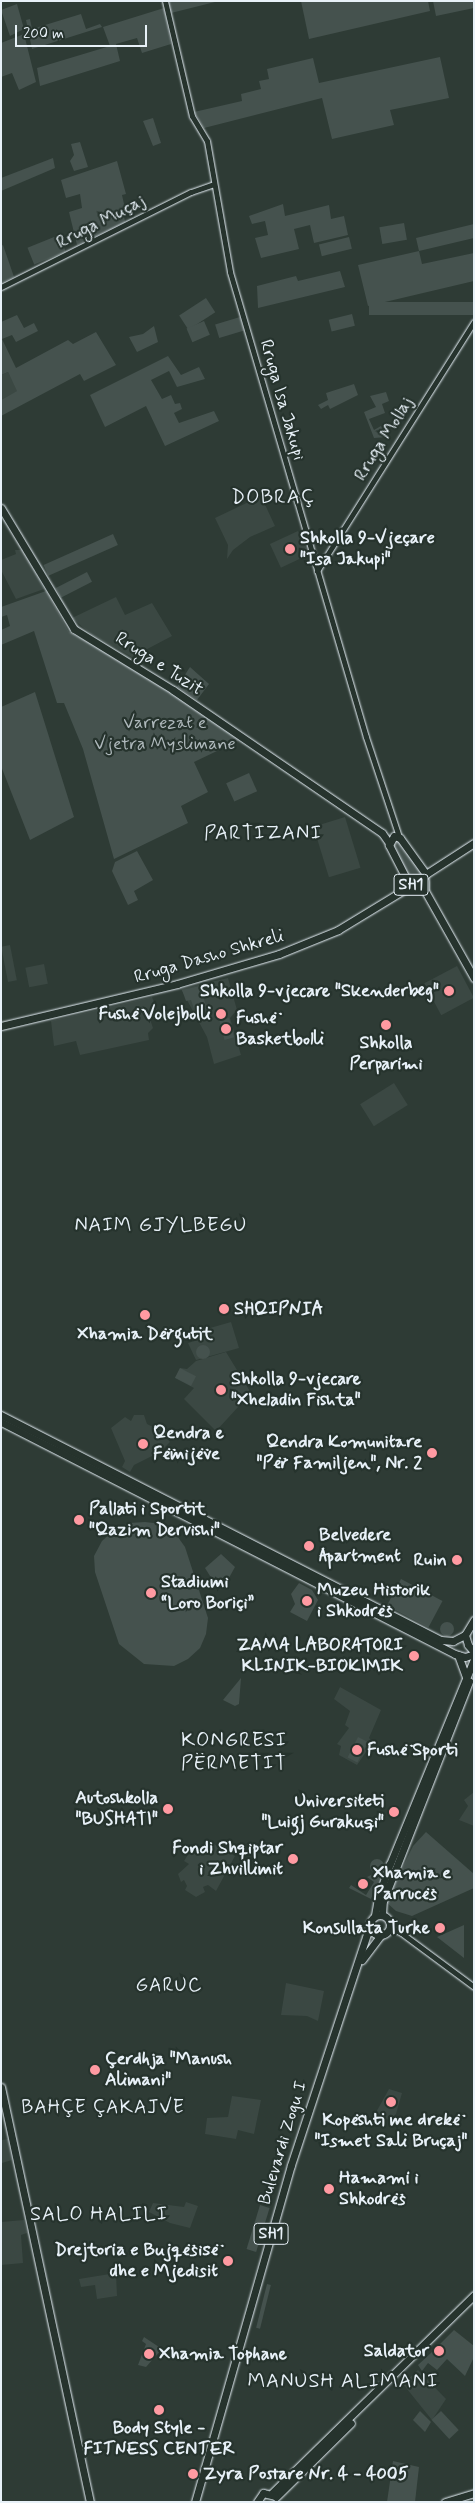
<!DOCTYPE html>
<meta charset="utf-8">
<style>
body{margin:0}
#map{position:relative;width:475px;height:2503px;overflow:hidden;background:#2e3b35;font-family:Mynerve,sans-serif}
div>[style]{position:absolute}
.built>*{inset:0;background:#3b4843;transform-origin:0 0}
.green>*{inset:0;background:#45524e;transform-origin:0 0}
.round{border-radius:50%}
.roads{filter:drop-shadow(0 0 1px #e8f1f8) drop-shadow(0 0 1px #e8f1f8)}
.minor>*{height:5px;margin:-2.5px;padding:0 2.5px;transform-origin:2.5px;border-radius:2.5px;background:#26332d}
.major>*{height:7px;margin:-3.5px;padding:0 3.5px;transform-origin:3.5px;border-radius:3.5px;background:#26332d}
.major>.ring{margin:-3.5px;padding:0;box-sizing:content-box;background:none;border:7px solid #26332d;border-radius:50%}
.dots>*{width:14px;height:14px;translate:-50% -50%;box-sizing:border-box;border:2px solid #26332d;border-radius:50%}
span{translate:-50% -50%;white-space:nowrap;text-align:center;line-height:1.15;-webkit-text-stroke:4.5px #26332d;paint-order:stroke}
.shield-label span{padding:1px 4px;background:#26332d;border:1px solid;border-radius:4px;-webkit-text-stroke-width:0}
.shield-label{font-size:16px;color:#e8f1f8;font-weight:700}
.street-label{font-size:18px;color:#e8f1f8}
.poi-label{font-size:18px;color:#e8f1f8;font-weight:700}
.left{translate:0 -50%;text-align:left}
.right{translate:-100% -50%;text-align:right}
.park-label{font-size:18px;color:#afb9bc}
.neighbourhood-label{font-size:19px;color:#e8f1f8;letter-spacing:1px}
.quarter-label{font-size:20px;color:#e8f1f8;letter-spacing:1px}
.frame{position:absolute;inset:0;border:2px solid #e8f1f8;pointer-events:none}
.scale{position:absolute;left:15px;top:25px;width:132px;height:22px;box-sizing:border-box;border:2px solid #e8f1f8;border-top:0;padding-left:6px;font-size:15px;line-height:18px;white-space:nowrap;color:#e8f1f8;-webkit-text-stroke:4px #26332d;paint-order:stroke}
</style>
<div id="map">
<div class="built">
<div style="clip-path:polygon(8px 372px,18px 391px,1px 400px,1px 375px)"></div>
<div style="clip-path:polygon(261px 496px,275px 526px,250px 537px,233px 550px,227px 559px,228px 545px,215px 518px)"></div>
<div style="left:298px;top:531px;width:26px;height:31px;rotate:65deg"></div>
<div style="clip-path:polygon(15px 550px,23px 550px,44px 589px,16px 599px,1px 570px,1px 560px,16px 554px)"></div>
<div style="clip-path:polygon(116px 597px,125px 615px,152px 603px,172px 636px,132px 657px,91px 634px,72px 618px)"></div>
<div style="left:345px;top:817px;width:53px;height:33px;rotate:73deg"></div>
<div style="left:10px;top:945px;width:36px;height:9px;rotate:79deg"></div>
<div style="left:44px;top:964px;width:20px;height:19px;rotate:79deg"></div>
<div style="left:457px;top:966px;width:36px;height:37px;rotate:62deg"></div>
<div style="clip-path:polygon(228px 978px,237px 1010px,230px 1018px,241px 1055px,214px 1064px,207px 1037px,181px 989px)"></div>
<div style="clip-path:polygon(152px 997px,159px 1015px,150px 1019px,153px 1028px,148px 1033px,149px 1040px,80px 1055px,76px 1041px,54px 1046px,51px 1021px)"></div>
<div style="left:394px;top:1083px;width:26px;height:40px;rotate:58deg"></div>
<div style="clip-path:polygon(231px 1322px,239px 1348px,196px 1360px,188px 1343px,205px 1338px,203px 1330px)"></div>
<div style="clip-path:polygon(226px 1352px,251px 1393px,216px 1431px,184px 1399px,194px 1388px,175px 1378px,180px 1368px,187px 1369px,196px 1361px)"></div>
<div style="clip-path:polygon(134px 1415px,144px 1415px,147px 1424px,161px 1431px,170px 1442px,160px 1452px,134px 1465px,130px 1472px,122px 1467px,125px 1461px,111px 1428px,125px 1417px,131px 1421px)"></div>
<div style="clip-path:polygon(340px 1687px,381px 1710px,369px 1738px,373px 1742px,357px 1765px,339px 1755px,341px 1746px,337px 1744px,349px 1728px,345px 1725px,350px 1711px,334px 1699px)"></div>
<div style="clip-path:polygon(474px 1792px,474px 1826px,459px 1820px,468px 1806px,464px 1800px)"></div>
<div style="clip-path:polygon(210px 1842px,235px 1856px,216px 1891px,208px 1885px,203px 1887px,205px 1892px,196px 1897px,185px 1890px,187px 1886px,184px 1880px,181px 1882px,178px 1874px,189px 1864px,184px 1861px,191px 1850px,197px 1853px)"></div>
<div style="clip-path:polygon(286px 1983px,324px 1991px,318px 2021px,307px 2016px,281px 2015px)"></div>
<div style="clip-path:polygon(389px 2089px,402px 2093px,394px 2121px,374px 2116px)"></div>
<div style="clip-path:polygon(232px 2096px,261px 2100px,254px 2134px,238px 2130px,236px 2139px,205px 2134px,207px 2118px,228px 2117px)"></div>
<div style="clip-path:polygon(1px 2133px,2px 2140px,8px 2139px,12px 2160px,2px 2163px,1px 2171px)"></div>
<div style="clip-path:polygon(186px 2202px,198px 2206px,190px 2228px,170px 2223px,149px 2212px,153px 2203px,184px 2207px)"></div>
<div style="clip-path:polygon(24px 2220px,27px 2233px,21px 2235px,23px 2263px,1px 2265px,1px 2222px)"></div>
<div style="clip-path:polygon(116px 2273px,117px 2296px,97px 2299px,95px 2285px,81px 2287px,79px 2279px)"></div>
<div style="clip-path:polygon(418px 2370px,446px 2399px,432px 2420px,403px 2384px)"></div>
</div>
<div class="green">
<div style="clip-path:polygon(168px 1px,219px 1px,171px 13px)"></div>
<div style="clip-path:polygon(301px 1px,428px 1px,430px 11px,309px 39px)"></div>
<div style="clip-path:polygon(433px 1px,474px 1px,474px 8px,436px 16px)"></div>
<div style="clip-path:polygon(17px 4px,24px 29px,10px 36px,1px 10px)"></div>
<div style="clip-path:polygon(164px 8px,171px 44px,142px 53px,137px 38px,116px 44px,120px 61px,40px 86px,37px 68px,110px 46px,103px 27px)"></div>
<div style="clip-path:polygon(81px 14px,86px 29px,100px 24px,102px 27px,32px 49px,26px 20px,30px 19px,32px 29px)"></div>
<div style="clip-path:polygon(24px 34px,36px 82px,19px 90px,12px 73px,1px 77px,1px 43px)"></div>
<div style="clip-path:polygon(440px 57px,449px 98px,390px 110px,394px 125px,332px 139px,322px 98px,204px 128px,194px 112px,242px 101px,241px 94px,261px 89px,259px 81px,269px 79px,267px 69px,313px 58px,319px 83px)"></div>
<div style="clip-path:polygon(153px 118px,161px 143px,153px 146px,143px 121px)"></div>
<div style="clip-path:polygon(80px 142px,88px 167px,74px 171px,70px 161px,74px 155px,71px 144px)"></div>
<div style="clip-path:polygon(53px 158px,55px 168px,1px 191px,1px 178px)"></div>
<div style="clip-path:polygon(117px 161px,126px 194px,122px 195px,124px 204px,130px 213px,124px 216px,125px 222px,77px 245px,69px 212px,82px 208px,80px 194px,66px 198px,61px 180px)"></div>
<div style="clip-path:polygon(283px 204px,285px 216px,329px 205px,331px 219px,344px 216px,348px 235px,314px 243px,310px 225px,294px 229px,299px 249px,261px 258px,255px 238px,268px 235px,265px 221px,252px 224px,249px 216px)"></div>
<div style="left:404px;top:223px;width:17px;height:25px;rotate:80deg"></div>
<div style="clip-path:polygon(474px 224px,474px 238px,419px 251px,422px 264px,474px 253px,474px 281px,368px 306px,358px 265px,419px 251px,416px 238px)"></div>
<div style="left:59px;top:235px;width:18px;height:34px;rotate:68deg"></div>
<div style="left:349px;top:237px;width:12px;height:31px;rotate:76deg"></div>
<div style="clip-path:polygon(3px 245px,14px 277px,1px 283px,1px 246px)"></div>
<div style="clip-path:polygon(340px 271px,345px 287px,258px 308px,257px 286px,296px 276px,298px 281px)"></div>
<div style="left:206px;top:298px;width:17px;height:32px;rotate:57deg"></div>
<div style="left:474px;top:302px;width:13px;height:105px;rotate:90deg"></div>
<div style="left:352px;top:314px;width:12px;height:24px;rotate:76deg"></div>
<div style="clip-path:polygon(17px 315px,24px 328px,34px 323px,38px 331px,16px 342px,12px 335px,2px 339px,16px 368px,68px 340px,73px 344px,96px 332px,116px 365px,84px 381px,80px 374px,1px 416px,1px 400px,17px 391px,8px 372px,1px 375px,1px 322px)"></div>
<div style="left:240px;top:317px;width:14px;height:26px;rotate:73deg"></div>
<div style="left:204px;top:321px;width:15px;height:19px;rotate:67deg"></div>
<div style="clip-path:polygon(154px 326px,158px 342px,137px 352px,129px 337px,143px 334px)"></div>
<div style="clip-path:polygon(168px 356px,181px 375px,199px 367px,205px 379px,177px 387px,169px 371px,151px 380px,162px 399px,171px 395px,175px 404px,180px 403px,182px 409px,174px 413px,179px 423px,214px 411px,219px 421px,165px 446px,146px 406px,105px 427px,90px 395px)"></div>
<div style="clip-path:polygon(354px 384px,358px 395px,330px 409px,328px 405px,321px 409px,318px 405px,328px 400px,326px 393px)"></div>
<div style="clip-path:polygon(386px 392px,389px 401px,382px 404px,385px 413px,369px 419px,374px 430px,381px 426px,387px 437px,374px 438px,364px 412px,376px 407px,370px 396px)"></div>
<div style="left:113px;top:534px;width:12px;height:76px;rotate:66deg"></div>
<div style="left:87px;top:572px;width:11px;height:35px;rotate:63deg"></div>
<div style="clip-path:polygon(46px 591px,69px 632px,132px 666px,240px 740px,194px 762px,208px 792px,181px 806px,188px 823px,114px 859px,83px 749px,64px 703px,57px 703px,34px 631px,1px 645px,1px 630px,10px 626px,7px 615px,1px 617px,1px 607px)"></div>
<div style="clip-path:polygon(190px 667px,209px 684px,197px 700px,177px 687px)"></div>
<div style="clip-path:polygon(35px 692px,74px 817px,30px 840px,1px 766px,1px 707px)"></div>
<div style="left:249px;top:773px;width:20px;height:25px;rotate:66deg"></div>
<div style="clip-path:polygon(399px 841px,423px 874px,417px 884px,411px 881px,393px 846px)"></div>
<div style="clip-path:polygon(137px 851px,153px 880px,134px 891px,138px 900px,128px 905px,112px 871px,115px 862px)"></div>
<div style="clip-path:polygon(200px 986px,207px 1009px,195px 1012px,191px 1000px,186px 1001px,182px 990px)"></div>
<div style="left:229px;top:1018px;width:20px;height:10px;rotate:75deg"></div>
<div class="round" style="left:196px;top:1345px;width:14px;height:14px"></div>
<div style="left:180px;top:1368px;width:18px;height:11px;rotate:27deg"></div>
<div style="clip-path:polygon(145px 1522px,162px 1524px,175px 1533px,185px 1547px,208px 1618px,206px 1634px,200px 1648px,188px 1659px,174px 1666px,144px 1664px,119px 1644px,95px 1572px,94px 1556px,102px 1541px,114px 1530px,129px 1523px)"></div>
<div style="clip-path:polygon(221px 1554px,235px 1567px,225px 1585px,210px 1576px,205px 1568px)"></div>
<div style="left:401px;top:1579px;width:47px;height:30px;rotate:28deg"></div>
<div style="clip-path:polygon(299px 1583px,312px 1590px,318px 1600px,307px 1621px,290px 1612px,295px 1604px,291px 1594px)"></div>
<div class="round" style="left:440px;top:1622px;width:14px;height:14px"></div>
<div style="clip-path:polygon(241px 1678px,239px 1704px,235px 1706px,223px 1700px)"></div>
<div style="left:358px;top:1737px;width:11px;height:23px;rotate:27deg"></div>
<div style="clip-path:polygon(426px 1832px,474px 1874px,474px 1888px,412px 1916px,396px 1911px,386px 1902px,413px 1846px)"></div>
<div class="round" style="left:370px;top:1859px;width:14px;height:14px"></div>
<div style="clip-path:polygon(373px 1874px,380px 1877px,371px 1899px,349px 1888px,351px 1885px,366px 1895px,374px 1882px,367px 1877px)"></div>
<div style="clip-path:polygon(464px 1925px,464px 1958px,437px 1937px)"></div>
<div style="left:260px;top:2205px;width:10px;height:46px;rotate:17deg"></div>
<div style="left:267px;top:2284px;width:4px;height:45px;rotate:14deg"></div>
<div style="clip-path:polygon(454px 2330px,474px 2346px,474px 2357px,465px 2376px,447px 2359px,437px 2370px,428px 2363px,422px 2371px,418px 2365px,432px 2352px,439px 2358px,445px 2351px,440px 2344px)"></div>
<div style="clip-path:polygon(144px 2337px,162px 2349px,146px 2367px,138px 2365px,146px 2344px,142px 2341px)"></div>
<div style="clip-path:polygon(420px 2411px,431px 2422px,425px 2432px,413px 2420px)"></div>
<div style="left:441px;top:2411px;width:26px;height:13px;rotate:47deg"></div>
<div style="clip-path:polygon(393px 2461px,419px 2467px,415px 2502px,387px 2502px)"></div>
</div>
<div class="roads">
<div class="minor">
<div style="left:165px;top:1px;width:118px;rotate:76.8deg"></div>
<div style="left:192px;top:116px;width:29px;rotate:59deg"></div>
<div style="left:207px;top:141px;width:133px;rotate:80deg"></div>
<div style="left:230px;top:272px;width:484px;rotate:73.7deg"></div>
<div style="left:366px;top:737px;width:105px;rotate:71.7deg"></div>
<div style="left:1px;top:287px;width:212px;rotate:-26.6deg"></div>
<div style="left:191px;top:192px;width:24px;rotate:-19deg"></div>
<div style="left:317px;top:571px;width:294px;rotate:-57.8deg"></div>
<div style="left:390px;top:1928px;width:11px;rotate:22deg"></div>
<div style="left:400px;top:1932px;width:92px;rotate:36.6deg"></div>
</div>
<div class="major">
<div style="left:1px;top:508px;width:141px;rotate:58.9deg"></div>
<div style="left:74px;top:629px;width:116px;rotate:31.6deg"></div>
<div style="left:173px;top:690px;width:253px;rotate:34.4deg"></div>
<div style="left:382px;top:833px;width:12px;rotate:55deg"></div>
<div style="left:394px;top:836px;width:6px;rotate:18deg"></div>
<div style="left:400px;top:838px;width:44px;rotate:54.2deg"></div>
<div style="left:426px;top:874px;width:13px;rotate:119deg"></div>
<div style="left:420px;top:885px;width:7px;rotate:172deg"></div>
<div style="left:413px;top:886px;width:6px;rotate:-141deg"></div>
<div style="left:408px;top:882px;width:42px;rotate:-117.2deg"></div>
<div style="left:389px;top:845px;width:10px;rotate:-61deg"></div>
<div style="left:426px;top:874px;width:57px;rotate:-32.9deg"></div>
<div style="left:425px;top:881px;width:10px;rotate:90deg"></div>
<div style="left:425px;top:891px;width:100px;rotate:60.6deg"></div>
<div style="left:1px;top:1026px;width:181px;rotate:-13.4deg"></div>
<div style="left:177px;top:984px;width:106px;rotate:-16.4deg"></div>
<div style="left:279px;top:954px;width:64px;rotate:-22.1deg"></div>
<div style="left:338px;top:930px;width:87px;rotate:-31.3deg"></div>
<div style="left:1px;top:1415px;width:494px;rotate:27.1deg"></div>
<div style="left:441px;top:1640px;width:12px;rotate:5deg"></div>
<div style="left:453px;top:1641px;width:13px;rotate:-27deg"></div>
<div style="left:1px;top:1422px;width:510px;rotate:27.07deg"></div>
<div style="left:455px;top:1654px;width:10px;rotate:17deg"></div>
<div style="left:465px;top:1657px;width:9px;rotate:-18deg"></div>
<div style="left:474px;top:1620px;width:17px;rotate:121deg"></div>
<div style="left:465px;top:1635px;width:10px;rotate:73deg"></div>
<div style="left:468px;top:1645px;width:9px;rotate:49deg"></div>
<div style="left:458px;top:1655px;width:23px;rotate:70deg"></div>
<div style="left:382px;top:1914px;width:13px;rotate:-86deg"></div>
<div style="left:383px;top:1901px;width:236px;rotate:-68.6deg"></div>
<div class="ring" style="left:370px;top:1915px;width:13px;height:13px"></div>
<div style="left:375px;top:1915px;width:17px;rotate:-80deg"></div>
<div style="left:378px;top:1898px;width:36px;rotate:-71deg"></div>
<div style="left:390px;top:1864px;width:222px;rotate:-67.7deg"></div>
<div style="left:362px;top:1960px;width:31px;rotate:-53deg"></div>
<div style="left:1px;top:2087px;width:424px;rotate:77.9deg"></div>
<div style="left:272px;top:2493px;width:283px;rotate:-44.4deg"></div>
<div style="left:276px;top:2497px;width:105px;rotate:-44.6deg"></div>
<div style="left:195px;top:2502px;width:350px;rotate:-74.1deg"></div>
<div style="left:291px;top:2165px;width:253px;rotate:-71.8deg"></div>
<div style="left:257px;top:2502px;width:11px;rotate:-56deg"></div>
<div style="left:263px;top:2493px;width:12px;rotate:14deg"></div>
<div style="left:445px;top:2502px;width:30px;rotate:-17deg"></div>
</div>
</div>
<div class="dots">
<div style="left:290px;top:549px;background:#ff9aa2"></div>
<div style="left:449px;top:991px;background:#ff9aa2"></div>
<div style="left:221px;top:1014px;background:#ff9aa2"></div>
<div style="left:386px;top:1025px;background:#ff9aa2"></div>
<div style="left:226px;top:1029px;background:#ff9aa2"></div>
<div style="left:224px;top:1309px;background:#ff9aa2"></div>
<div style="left:145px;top:1315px;background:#ff9aa2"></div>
<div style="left:221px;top:1390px;background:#ff9aa2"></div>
<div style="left:143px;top:1444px;background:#ff9aa2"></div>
<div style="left:432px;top:1453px;background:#ff9aa2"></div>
<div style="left:79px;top:1520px;background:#ff9aa2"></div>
<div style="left:309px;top:1546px;background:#ff9aa2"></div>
<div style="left:457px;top:1560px;background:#ff9aa2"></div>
<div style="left:151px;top:1593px;background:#ff9aa2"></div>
<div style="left:307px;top:1601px;background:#ff9aa2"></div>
<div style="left:414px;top:1656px;background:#ff9aa2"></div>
<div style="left:357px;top:1750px;background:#ff9aa2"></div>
<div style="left:168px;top:1809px;background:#ff9aa2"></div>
<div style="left:394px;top:1812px;background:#ff9aa2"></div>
<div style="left:293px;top:1859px;background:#ff9aa2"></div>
<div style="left:363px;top:1884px;background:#ff9aa2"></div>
<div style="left:440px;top:1928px;background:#ff9aa2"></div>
<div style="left:95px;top:2070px;background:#ff9aa2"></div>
<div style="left:391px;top:2102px;background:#ff9aa2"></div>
<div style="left:329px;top:2189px;background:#ff9aa2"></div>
<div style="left:228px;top:2261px;background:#ff9aa2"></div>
<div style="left:439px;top:2351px;background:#ff9aa2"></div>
<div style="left:149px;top:2354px;background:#ff9aa2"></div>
<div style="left:159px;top:2410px;background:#ff9aa2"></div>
<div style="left:193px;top:2474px;background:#ff9aa2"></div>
</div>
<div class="shield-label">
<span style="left:411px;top:885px">SH1</span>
<span style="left:271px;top:2234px">SH1</span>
</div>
<div class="street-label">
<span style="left:101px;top:222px;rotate:-27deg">Rruga Muçaj</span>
<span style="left:282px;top:400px;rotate:74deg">Rruga Isa Jakupi</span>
<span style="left:384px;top:439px;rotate:-58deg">Rruga Mollaj</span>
<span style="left:159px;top:664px;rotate:33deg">Rruga e Tuzit</span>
<span style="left:209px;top:957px;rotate:-16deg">Rruga Dasho Shkreli</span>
<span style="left:283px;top:2143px;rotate:-73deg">Bulevardi Zogu I</span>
</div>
<div class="poi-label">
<span class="left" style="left:300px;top:549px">Shkolla 9-Vjeçare<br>"Isa Jakupi"</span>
<span class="right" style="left:439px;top:991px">Shkolla 9-vjecare "Skenderbeg"</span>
<span class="right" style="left:211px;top:1014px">Fushë Volejbolli</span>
<span class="left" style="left:236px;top:1029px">Fushë<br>Basketbolli</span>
<span style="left:386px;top:1054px">Shkolla<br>Perparimi</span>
<span class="left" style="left:234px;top:1309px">SHQIPNIA</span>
<span style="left:145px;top:1334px">Xhamia Dërgutit</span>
<span class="left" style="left:231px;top:1390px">Shkolla 9-vjecare<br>"Xheladin Fishta"</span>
<span class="left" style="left:153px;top:1444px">Qendra e<br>Fëmijëve</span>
<span class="right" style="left:422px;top:1453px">Qendra Komunitare<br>"Për Familjen", Nr. 2</span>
<span class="left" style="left:89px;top:1520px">Pallati i Sportit<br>"Qazim Dervishi"</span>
<span class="left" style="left:319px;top:1546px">Belvedere<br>Apartment</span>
<span class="right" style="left:447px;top:1560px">Ruin</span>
<span class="left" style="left:161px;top:1593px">Stadiumi<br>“Loro Boriçi”</span>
<span class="left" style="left:317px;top:1601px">Muzeu Historik<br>i Shkodrës</span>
<span class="right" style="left:403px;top:1656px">ZAMA LABORATORI<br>KLINIK-BIOKIMIK</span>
<span class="left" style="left:367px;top:1750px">Fushë Sporti</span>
<span class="right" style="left:158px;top:1809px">Autoshkolla<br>"BUSHATI"</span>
<span class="right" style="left:384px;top:1812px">Universiteti<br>"Luigj Gurakuqi"</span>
<span class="right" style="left:283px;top:1859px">Fondi Shqiptar<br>i Zhvillimit</span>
<span class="left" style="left:373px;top:1884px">Xhamia e<br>Parrucës</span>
<span class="right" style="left:430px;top:1928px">Konsullata Turke</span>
<span class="left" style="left:105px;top:2070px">Çerdhja "Manush<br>Alimani"</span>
<span style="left:391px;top:2131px">Kopështi me drekë<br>"Ismet Sali Bruçaj"</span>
<span class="left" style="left:339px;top:2189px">Hamami i<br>Shkodrës</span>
<span class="right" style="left:218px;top:2261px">Drejtoria e Bujqësisë<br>dhe e Mjedisit</span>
<span class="right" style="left:429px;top:2351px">Saldator</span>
<span class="left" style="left:159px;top:2354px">Xhamia Tophane</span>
<span style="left:159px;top:2439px">Body Style -<br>FITNESS CENTER</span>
<span class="left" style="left:203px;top:2474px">Zyra Postare Nr. 4 - 4005</span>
</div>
<div class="park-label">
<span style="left:165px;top:734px">Varrezat e<br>Vjetra Myslimane</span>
</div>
<div class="neighbourhood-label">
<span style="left:169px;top:1986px">GARUC</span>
<span style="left:103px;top:2108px">BAHÇE ÇAKAJVE</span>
</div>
<div class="quarter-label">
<span style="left:273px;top:497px">DOBRAÇ</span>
<span style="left:263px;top:833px">PARTIZANI</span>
<span style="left:161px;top:1225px">NAIM GJYLBEGU</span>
<span style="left:234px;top:1752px">KONGRESI<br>PËRMETIT</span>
<span style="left:99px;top:2214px">SALO HALILI</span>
<span style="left:343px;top:2381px">MANUSH ALIMANI</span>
</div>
<div class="frame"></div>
<div class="scale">200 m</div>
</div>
